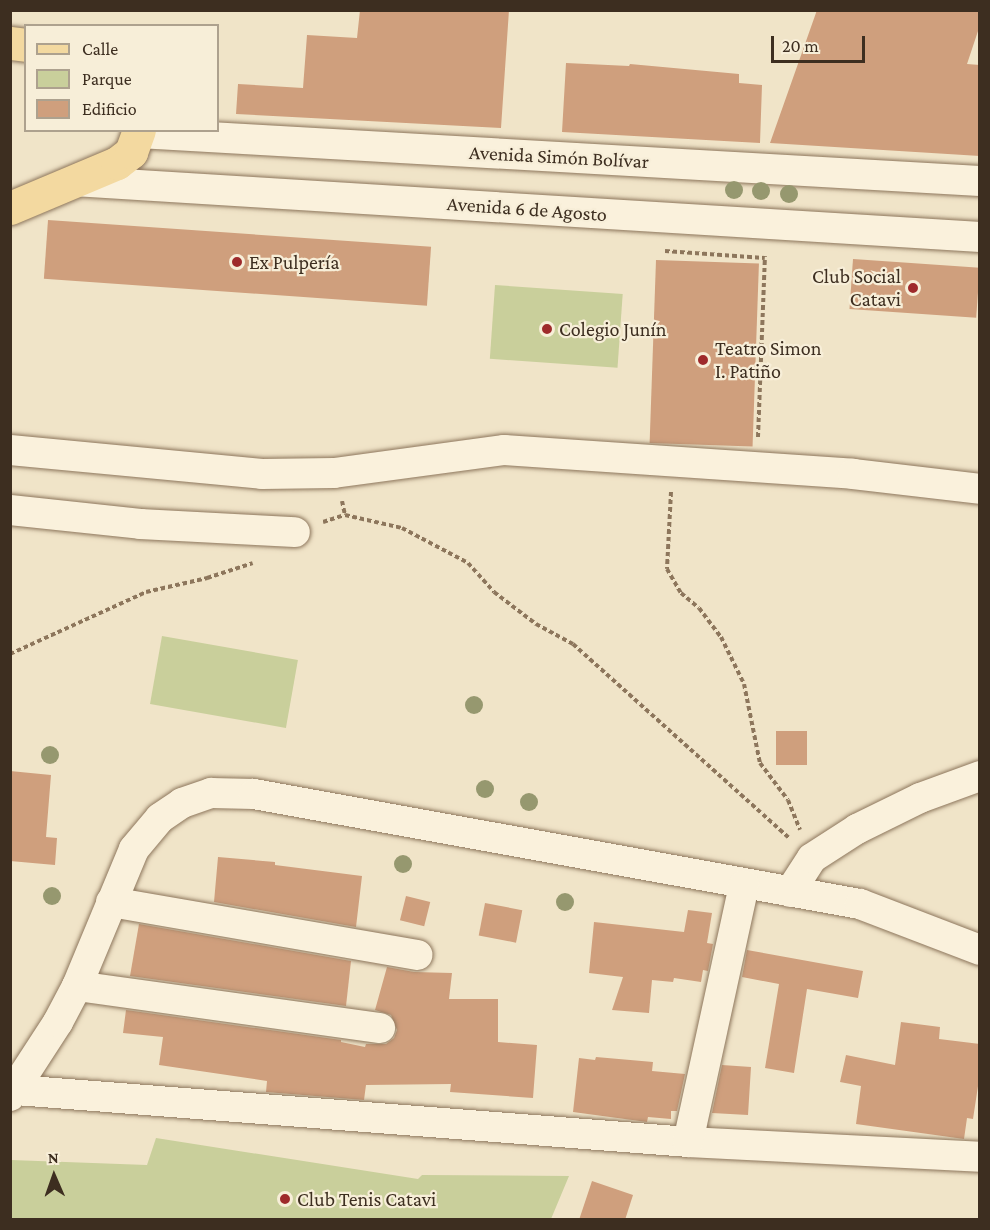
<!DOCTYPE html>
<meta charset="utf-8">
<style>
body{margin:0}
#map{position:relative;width:990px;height:1230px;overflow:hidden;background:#f0e4c8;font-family:"Crimson Pro",serif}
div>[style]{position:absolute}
.green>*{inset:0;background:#c9cf9b;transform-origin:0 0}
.building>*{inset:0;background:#cf9f7d;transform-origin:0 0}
.path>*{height:4px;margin-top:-2px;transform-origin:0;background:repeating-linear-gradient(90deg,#8d765c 0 4.5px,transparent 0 7.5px)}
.roads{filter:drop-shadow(0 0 2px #8d765c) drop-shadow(0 0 2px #8d765c)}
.minor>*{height:30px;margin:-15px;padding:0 15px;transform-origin:15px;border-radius:15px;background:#faf1dc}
.major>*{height:33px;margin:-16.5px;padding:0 16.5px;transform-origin:16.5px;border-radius:16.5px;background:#f3d9a0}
.trees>*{width:18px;height:18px;margin:-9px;border-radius:50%;background:#96986f}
.dots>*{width:16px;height:16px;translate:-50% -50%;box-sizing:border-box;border:3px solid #f7eed8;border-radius:50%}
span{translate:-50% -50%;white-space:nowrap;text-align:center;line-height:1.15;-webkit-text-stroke:4.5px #f7eed8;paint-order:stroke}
.street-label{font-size:20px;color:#3d2e20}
.poi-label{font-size:20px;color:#3d2e20}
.left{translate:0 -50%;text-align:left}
.right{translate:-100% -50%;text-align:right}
.frame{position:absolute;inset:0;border:12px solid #3d2e20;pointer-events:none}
.legend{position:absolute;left:24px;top:24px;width:195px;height:108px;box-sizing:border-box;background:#f7eed8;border:2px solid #ada18e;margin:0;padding:8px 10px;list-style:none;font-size:18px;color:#3d2e20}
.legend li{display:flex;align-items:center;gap:12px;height:30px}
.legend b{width:30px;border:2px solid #ada18e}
.north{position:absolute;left:24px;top:1146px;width:60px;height:60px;-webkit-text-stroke:4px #f7eed8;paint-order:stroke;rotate:358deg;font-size:16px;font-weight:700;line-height:24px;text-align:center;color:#3d2e20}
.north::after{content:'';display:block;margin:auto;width:21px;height:27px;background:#3d2e20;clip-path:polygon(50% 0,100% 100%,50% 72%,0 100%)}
.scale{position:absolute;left:771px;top:36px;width:94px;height:27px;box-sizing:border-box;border:3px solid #3d2e20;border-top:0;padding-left:8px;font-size:18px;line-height:21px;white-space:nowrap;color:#3d2e20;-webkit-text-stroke:4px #f7eed8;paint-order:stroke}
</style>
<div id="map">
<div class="green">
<div style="left:495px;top:285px;width:128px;height:74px;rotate:4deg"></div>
<div style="left:162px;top:636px;width:138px;height:69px;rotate:10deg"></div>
<div style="clip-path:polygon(156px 1138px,418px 1179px,422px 1175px,569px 1176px,551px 1219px,11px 1219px,11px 1160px,147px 1165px)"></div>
</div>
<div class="building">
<div style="clip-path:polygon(360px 10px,509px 10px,501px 128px,236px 114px,238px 84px,303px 88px,307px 35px,357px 38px)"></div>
<div style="clip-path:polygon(817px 10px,980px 10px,980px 25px,967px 64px,980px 65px,980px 156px,770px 143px)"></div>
<div style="clip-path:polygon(566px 63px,629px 66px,630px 64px,739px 74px,739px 83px,762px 85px,760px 143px,562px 132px)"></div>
<div style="left:48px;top:220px;width:384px;height:59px;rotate:4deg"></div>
<div style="left:853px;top:259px;width:127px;height:50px;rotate:4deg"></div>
<div style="left:656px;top:260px;width:103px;height:183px;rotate:2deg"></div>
<div style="left:776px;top:731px;width:31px;height:34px"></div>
<div style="clip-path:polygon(10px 771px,51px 775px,46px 837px,57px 838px,55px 865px,10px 861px)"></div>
<div style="clip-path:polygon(218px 857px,275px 862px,275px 865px,362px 876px,356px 927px,214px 902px)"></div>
<div style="left:406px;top:896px;width:25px;height:25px;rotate:14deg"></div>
<div style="left:485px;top:903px;width:38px;height:33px;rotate:11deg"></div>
<div style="clip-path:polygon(688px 910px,712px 913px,707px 943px,713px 944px,708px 971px,703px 970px,701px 982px,674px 978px,673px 982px,652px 980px,649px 1013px,612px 1010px,623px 977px,589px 973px,594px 922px,684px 932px)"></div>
<div style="clip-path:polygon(139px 924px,351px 961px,346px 1006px,130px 976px)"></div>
<div style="clip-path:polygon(747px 950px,863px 971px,858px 998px,807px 989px,794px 1073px,765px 1068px,779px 984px,742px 977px)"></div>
<div style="clip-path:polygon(387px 967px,414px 972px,452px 973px,449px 999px,498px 999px,498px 1042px,537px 1045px,533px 1098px,450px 1092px,451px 1084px,366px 1085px,364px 1100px,266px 1092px,267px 1081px,159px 1065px,163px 1037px,123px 1033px,126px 1010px,341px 1040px,341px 1042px,365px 1047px,366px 1044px,386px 1044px,394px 1038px,397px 1030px,391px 1015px,375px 1010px)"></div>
<div style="clip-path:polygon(901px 1022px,940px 1027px,939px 1039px,980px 1044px,980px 1073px,973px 1119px,967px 1118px,964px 1139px,856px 1124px,861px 1086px,840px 1082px,846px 1055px,895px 1065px)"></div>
<div style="clip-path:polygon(596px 1057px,653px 1062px,652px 1071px,685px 1074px,677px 1111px,671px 1111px,671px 1119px,648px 1117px,647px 1122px,573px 1112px,579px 1058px,595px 1060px)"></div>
<div style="clip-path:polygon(722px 1065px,751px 1067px,748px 1115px,712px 1113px)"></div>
<div style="clip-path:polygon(592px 1181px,633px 1195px,625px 1220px,579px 1220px)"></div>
</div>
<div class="path">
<div style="left:665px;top:251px;width:100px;rotate:4deg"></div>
<div style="left:758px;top:437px;width:181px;rotate:-87.8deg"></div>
<div style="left:671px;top:492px;width:77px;rotate:93deg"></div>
<div style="left:667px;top:569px;width:28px;rotate:60deg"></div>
<div style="left:681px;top:593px;width:23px;rotate:40deg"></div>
<div style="left:699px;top:608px;width:36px;rotate:53deg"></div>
<div style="left:721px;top:637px;width:52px;rotate:63.9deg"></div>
<div style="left:744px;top:684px;width:81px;rotate:78.6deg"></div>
<div style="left:760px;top:763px;width:46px;rotate:52.9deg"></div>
<div style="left:788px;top:800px;width:32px;rotate:68deg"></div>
<div style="left:342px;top:501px;width:14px;rotate:78deg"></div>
<div style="left:323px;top:522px;width:23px;rotate:-18deg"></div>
<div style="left:345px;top:515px;width:58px;rotate:12.8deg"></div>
<div style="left:402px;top:528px;width:75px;rotate:27.9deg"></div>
<div style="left:468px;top:563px;width:39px;rotate:48deg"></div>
<div style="left:494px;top:592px;width:53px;rotate:37.3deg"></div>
<div style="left:536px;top:624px;width:42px;rotate:28.4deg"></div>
<div style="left:573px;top:644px;width:290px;rotate:41.9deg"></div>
<div style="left:10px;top:654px;width:149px;rotate:-24.5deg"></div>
<div style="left:146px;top:592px;width:63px;rotate:-12.9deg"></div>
<div style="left:207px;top:578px;width:48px;rotate:-18.1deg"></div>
</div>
<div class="roads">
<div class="minor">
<div style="left:139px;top:133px;width:842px;rotate:3.27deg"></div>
<div style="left:74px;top:181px;width:908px;rotate:3.54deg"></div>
<div style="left:10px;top:450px;width:253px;rotate:5.4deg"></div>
<div style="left:262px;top:474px;width:72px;rotate:-0.8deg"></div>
<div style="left:334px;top:473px;width:172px;rotate:-7.7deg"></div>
<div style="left:504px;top:450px;width:350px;rotate:3.9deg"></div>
<div style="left:853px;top:474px;width:128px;rotate:6.7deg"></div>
<div style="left:10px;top:510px;width:131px;rotate:6.1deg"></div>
<div style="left:140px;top:524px;width:155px;rotate:3deg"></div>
<div style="left:790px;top:892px;width:40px;rotate:-57.1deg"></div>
<div style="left:812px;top:858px;width:54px;rotate:-32.8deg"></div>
<div style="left:857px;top:829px;width:70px;rotate:-26.2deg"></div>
<div style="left:920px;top:798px;width:64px;rotate:-20.1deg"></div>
<div style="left:111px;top:902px;width:311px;rotate:9.8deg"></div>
<div style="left:77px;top:986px;width:306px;rotate:7.9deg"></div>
<div style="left:16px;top:1090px;width:674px;rotate:4.42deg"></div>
<div style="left:688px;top:1142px;width:292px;rotate:2.9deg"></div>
<div style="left:10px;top:1096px;width:88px;rotate:-57deg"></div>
<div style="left:58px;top:1022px;width:41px;rotate:-62.2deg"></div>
<div style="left:77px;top:986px;width:148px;rotate:-67.4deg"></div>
<div style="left:134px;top:849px;width:40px;rotate:-50deg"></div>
<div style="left:160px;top:818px;width:27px;rotate:-34deg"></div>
<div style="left:182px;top:803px;width:31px;rotate:-19deg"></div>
<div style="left:211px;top:793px;width:43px;rotate:1.3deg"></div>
<div style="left:254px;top:794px;width:616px;rotate:10.29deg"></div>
<div style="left:860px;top:904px;width:129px;rotate:21deg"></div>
<div style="left:688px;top:1142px;width:263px;rotate:-77.7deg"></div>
</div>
<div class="major">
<div style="left:10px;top:43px;width:16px;rotate:7deg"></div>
<div style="left:10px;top:208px;width:116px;rotate:-22.8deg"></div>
<div style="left:117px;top:163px;width:18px;rotate:-38deg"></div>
<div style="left:131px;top:152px;width:23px;rotate:-70deg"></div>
</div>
</div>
<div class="trees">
<div style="left:734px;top:190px"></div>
<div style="left:761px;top:191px"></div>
<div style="left:789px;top:194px"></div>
<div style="left:474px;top:705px"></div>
<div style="left:50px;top:755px"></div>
<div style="left:485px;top:789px"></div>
<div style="left:529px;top:802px"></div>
<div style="left:403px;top:864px"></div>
<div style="left:52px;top:896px"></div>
<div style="left:565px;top:902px"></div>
</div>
<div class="dots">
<div style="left:237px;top:262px;background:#9e2a2b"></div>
<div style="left:913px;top:288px;background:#9e2a2b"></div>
<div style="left:547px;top:329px;background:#9e2a2b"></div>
<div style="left:703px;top:360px;background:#9e2a2b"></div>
<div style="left:285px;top:1199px;background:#9e2a2b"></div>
</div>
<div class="street-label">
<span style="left:559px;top:157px;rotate:3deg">Avenida Simón Bolívar</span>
<span style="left:527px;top:209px;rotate:4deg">Avenida 6 de Agosto</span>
</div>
<div class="poi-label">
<span class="left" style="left:249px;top:262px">Ex Pulpería</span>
<span class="right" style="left:901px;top:288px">Club Social<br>Catavi</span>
<span class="left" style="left:559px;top:329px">Colegio Junín</span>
<span class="left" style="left:715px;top:360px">Teatro Simon<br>I. Patiño</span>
<span class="left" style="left:297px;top:1199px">Club Tenis Catavi</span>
</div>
<div class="frame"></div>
<ul class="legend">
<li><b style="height:8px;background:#f3d9a0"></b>Calle</li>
<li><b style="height:16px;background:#c9cf9b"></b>Parque</li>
<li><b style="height:16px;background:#cf9f7d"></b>Edificio</li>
</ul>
<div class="north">N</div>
<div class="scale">20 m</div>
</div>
